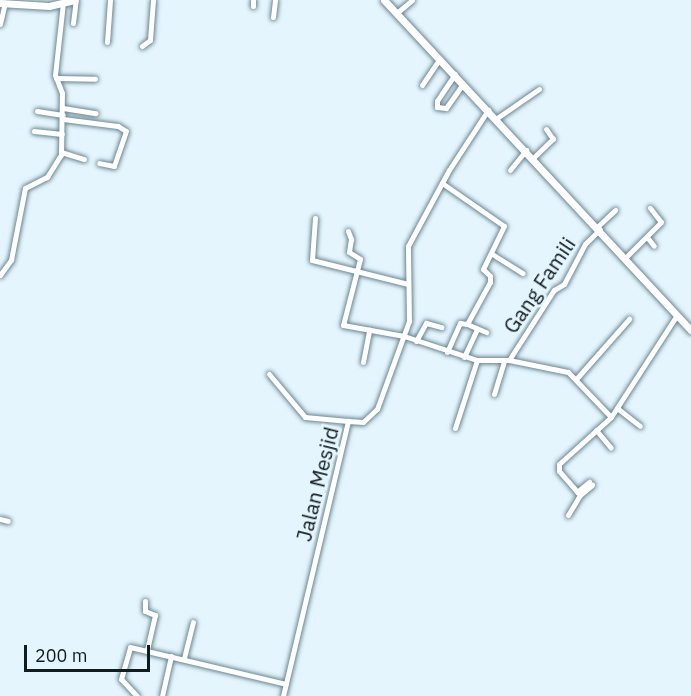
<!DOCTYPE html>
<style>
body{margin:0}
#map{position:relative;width:691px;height:696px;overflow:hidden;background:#e4f5fd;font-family:"IBM Plex Sans",sans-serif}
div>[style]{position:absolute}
.roads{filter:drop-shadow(0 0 2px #6b8692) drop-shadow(0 0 2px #6b8692)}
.street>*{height:5px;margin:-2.5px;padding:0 2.5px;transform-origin:2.5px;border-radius:2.5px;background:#fff}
.secondary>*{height:7px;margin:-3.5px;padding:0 3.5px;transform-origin:3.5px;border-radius:3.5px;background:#fff}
span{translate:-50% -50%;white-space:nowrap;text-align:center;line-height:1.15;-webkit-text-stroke:6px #e4f5fd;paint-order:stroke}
.street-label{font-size:21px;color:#111c20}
.scale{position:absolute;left:24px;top:645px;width:126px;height:27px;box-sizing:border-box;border:3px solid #111c20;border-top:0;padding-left:8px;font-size:18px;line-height:21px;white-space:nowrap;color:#111c20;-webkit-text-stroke:4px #e4f5fd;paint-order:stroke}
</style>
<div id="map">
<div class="roads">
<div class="street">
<div style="left:253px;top:6px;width:6px;rotate:-90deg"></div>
<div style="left:399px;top:11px;width:17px;rotate:-40deg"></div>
<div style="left:273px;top:17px;width:17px;rotate:-83deg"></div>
<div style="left:73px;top:23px;width:23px;rotate:-83deg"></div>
<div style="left:0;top:24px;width:22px;rotate:-77deg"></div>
<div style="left:107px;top:42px;width:42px;rotate:-85.9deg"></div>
<div style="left:142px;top:46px;width:10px;rotate:-37deg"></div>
<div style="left:150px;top:40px;width:40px;rotate:-85.7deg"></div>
<div style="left:455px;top:74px;width:32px;rotate:124deg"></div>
<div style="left:437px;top:101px;width:6px;rotate:90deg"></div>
<div style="left:437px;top:107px;width:9px;rotate:6deg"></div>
<div style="left:446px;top:108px;width:29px;rotate:-55deg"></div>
<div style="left:56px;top:78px;width:39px;rotate:1deg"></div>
<div style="left:422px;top:85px;width:32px;rotate:-56deg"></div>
<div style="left:63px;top:108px;width:33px;rotate:9deg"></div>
<div style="left:37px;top:111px;width:26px;rotate:9deg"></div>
<div style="left:497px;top:118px;width:51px;rotate:-34.6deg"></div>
<div style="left:63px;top:119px;width:55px;rotate:7.3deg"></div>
<div style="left:118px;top:126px;width:9px;rotate:32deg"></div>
<div style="left:126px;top:131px;width:37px;rotate:109deg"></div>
<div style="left:114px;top:166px;width:15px;rotate:-169deg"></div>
<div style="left:34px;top:131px;width:28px;rotate:6deg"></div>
<div style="left:61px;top:152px;width:24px;rotate:17deg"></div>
<div style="left:533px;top:158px;width:28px;rotate:-44deg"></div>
<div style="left:553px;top:139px;width:12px;rotate:-125deg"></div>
<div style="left:510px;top:170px;width:26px;rotate:-51deg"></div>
<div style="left:442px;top:183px;width:75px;rotate:34.7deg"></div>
<div style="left:504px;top:226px;width:48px;rotate:116deg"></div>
<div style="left:483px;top:269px;width:10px;rotate:45deg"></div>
<div style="left:490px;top:276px;width:6px;rotate:90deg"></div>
<div style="left:490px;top:282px;width:48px;rotate:118.7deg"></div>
<div style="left:467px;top:324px;width:21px;rotate:23deg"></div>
<div style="left:315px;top:218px;width:42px;rotate:94.1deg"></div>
<div style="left:312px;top:260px;width:99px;rotate:14deg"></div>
<div style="left:597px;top:227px;width:25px;rotate:-43deg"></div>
<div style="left:348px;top:231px;width:9px;rotate:69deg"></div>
<div style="left:351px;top:239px;width:13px;rotate:99deg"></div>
<div style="left:349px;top:252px;width:13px;rotate:32deg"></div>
<div style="left:360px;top:259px;width:68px;rotate:104.4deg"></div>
<div style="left:343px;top:325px;width:62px;rotate:10.2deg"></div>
<div style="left:404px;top:336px;width:77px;rotate:18.2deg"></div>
<div style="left:477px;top:360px;width:32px"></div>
<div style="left:509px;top:360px;width:60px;rotate:11.5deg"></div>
<div style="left:568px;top:372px;width:62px;rotate:46.3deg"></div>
<div style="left:647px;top:237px;width:11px;rotate:52deg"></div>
<div style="left:492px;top:254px;width:36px;rotate:32deg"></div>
<div style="left:625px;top:258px;width:51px;rotate:-45deg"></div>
<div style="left:661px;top:222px;width:18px;rotate:-128deg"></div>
<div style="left:0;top:275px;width:19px;rotate:-54deg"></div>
<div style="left:11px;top:260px;width:73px;rotate:-79deg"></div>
<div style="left:25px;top:188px;width:25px;rotate:-27deg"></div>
<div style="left:47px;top:177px;width:26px;rotate:-58deg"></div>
<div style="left:61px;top:155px;width:62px;rotate:-89.1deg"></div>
<div style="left:62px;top:93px;width:19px;rotate:-111deg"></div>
<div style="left:55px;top:75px;width:72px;rotate:-83.7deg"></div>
<div style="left:416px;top:341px;width:21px;rotate:-61deg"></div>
<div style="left:426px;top:323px;width:16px;rotate:15deg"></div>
<div style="left:447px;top:352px;width:32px;rotate:-66deg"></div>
<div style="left:460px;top:323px;width:7px;rotate:8deg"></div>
<div style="left:464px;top:357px;width:31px;rotate:-65deg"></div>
<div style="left:509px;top:360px;width:83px;rotate:-57.3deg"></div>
<div style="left:554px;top:290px;width:12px;rotate:-31deg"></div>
<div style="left:564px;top:284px;width:45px;rotate:-62.3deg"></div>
<div style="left:585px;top:244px;width:21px;rotate:-45deg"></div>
<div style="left:363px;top:362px;width:33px;rotate:-79deg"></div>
<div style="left:269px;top:374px;width:56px;rotate:50.1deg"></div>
<div style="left:305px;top:417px;width:43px;rotate:5.3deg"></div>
<div style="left:577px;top:378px;width:79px;rotate:-48.6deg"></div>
<div style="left:494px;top:394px;width:34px;rotate:-73deg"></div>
<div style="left:617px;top:408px;width:29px;rotate:38deg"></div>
<div style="left:455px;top:428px;width:71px;rotate:-72.1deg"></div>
<div style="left:596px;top:430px;width:23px;rotate:50deg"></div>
<div style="left:577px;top:492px;width:16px;rotate:-40deg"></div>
<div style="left:580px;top:495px;width:32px;rotate:-131deg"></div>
<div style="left:559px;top:471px;width:7px;rotate:-90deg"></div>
<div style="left:559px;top:464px;width:70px;rotate:-42.1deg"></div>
<div style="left:611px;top:417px;width:121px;rotate:-57.1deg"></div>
<div style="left:568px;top:515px;width:23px;rotate:-59deg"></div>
<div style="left:580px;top:495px;width:16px;rotate:-40deg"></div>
<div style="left:0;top:519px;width:8px;rotate:14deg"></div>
<div style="left:145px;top:601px;width:10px;rotate:90deg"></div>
<div style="left:145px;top:611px;width:11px;rotate:22deg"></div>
<div style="left:155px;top:615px;width:36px;rotate:103deg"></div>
<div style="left:184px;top:658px;width:37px;rotate:-76deg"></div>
<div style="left:137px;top:696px;width:23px;rotate:-133deg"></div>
<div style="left:121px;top:679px;width:33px;rotate:-74deg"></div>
<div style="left:130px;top:647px;width:160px;rotate:13.3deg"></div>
<div style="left:162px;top:696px;width:41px;rotate:-77.3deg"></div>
<div style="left:283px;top:696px;width:283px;rotate:-76.7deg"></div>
<div style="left:348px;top:421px;width:15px;rotate:4deg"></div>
<div style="left:363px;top:422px;width:19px;rotate:-43deg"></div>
<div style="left:377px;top:409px;width:94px;rotate:-70deg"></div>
<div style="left:409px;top:321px;width:75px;rotate:-90.8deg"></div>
<div style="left:408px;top:246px;width:86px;rotate:-61.7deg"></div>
<div style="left:449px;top:170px;width:72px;rotate:-57deg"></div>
</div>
<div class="secondary">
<div style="left:384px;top:0;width:451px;rotate:47.1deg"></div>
<div style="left:0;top:3px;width:49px;rotate:3.5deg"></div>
<div style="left:49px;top:6px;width:26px;rotate:-13deg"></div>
</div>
</div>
<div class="street-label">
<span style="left:539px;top:285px;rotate:-56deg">Gang Famili</span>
<span style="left:317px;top:484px;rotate:-76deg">Jalan Mesjid</span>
</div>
<div class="scale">200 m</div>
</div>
